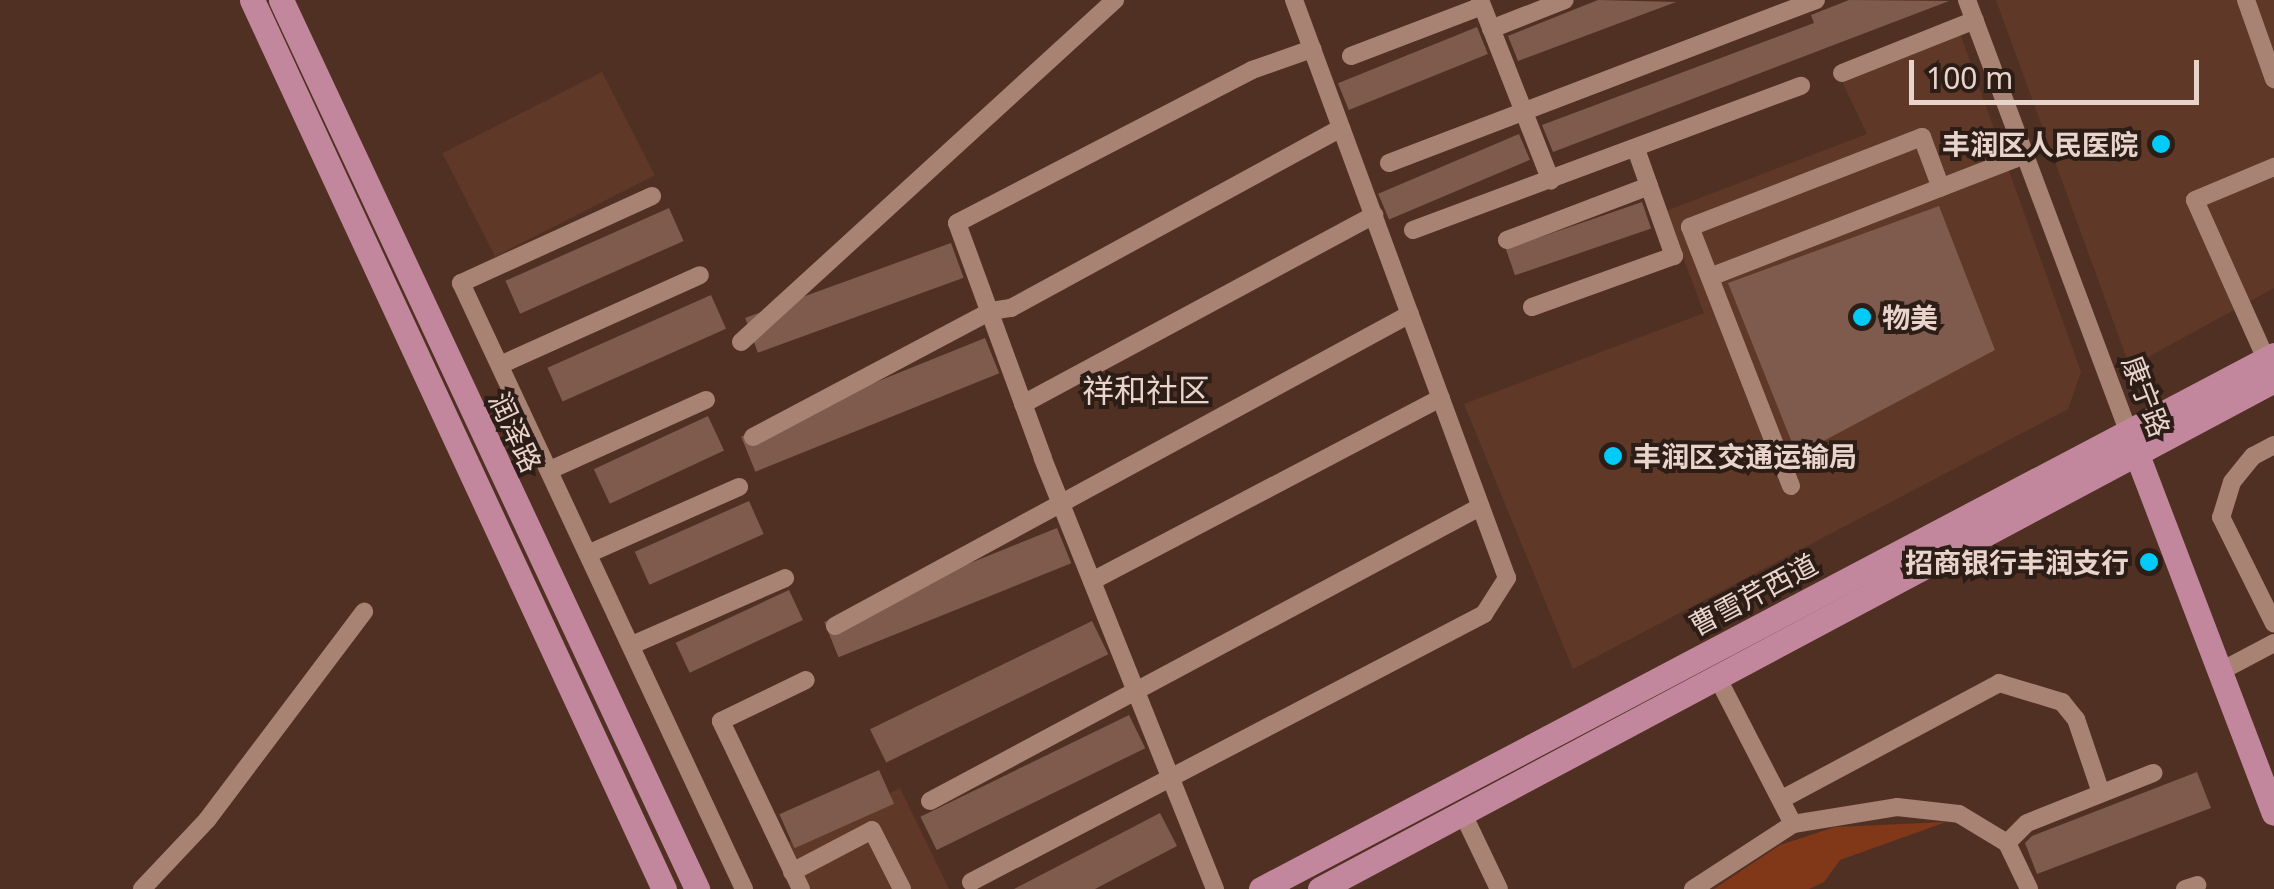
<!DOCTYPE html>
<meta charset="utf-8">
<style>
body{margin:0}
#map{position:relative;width:2274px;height:889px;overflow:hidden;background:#513024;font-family:"Noto Sans","Noto Sans SC",sans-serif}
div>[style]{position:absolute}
.built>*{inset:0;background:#5f3828;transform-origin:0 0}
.green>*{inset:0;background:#813818}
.building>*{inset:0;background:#7e5b4d;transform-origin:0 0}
.minor>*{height:18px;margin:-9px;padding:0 9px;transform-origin:9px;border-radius:9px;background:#a88273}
.major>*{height:25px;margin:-12.5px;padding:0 12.5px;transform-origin:12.5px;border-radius:12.5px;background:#c2879c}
.dots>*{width:28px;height:28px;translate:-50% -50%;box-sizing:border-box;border:5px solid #2c1d17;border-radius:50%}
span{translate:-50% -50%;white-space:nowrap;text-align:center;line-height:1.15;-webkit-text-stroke:8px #2c1d17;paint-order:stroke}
.poi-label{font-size:28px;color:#e9d4cc;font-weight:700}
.right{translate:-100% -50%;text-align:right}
.left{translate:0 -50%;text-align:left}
.street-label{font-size:28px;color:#e9d4cc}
.quarter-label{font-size:32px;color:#e9d4cc}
.scale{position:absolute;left:1909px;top:60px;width:290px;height:45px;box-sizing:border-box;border:5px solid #e9d4cc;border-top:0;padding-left:12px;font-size:30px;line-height:35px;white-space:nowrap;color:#e9d4cc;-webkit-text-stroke:8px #2c1d17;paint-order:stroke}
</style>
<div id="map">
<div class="built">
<div style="clip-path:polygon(1996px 0,2274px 0,2274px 288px,2130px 367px)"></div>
<div style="clip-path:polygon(1959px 31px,2081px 372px,2068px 409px,1573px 669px,1464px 404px,1704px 313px,1666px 211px,1867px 134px,1840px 77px)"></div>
<div style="left:602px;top:72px;width:116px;height:179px;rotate:63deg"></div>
<div style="clip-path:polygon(900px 788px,949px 889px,794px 889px,774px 849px)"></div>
</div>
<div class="green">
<div style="clip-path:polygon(1946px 822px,1840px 860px,1824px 882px,1809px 889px,1714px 889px,1780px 845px,1835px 827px)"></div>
</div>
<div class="building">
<div style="clip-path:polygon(1598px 0,1676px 2px,1518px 61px,1508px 36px)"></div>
<div style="clip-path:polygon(1849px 0,1949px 1px,1553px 152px,1542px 125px,1814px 23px,1811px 15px)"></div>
<div style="left:1477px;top:27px;width:29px;height:150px;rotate:68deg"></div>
<div style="left:1519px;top:134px;width:28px;height:153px;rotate:67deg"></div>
<div style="left:1642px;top:202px;width:28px;height:144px;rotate:71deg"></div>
<div style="clip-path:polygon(1939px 206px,1995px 350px,1797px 455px,1728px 283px)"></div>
<div style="left:669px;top:208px;width:36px;height:179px;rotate:66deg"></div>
<div style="left:951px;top:243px;width:37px;height:219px;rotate:70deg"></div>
<div style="left:711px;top:295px;width:37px;height:179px;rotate:66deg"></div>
<div style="left:985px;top:338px;width:38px;height:263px;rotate:68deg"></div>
<div style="left:708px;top:416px;width:38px;height:126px;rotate:65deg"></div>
<div style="left:749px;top:501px;width:36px;height:125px;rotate:66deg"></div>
<div style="left:1057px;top:528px;width:38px;height:251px;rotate:68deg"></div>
<div style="left:789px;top:590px;width:33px;height:125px;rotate:65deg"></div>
<div style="left:1092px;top:621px;width:37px;height:247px;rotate:64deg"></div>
<div style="left:1129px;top:715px;width:37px;height:232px;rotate:64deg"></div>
<div style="left:879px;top:770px;width:37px;height:109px;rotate:66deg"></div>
<div style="clip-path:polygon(2197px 772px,2211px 808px,2037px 874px,2025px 843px,2032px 836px)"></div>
<div style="clip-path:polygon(1160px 813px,1177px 846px,1095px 889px,1014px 889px)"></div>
</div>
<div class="minor">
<div style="left:1480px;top:0;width:194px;rotate:68.6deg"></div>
<div style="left:1967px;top:0;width:458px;rotate:69.5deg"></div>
<div style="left:2246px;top:0;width:84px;rotate:70.5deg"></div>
<div style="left:1491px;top:29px;width:79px;rotate:-21.4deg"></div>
<div style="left:1351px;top:56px;width:140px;rotate:-20.9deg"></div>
<div style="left:1842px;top:73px;width:143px;rotate:-21.7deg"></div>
<div style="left:1389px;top:163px;width:457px;rotate:-20.9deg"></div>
<div style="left:652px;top:196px;width:210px;rotate:155.5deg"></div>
<div style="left:461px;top:283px;width:669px;rotate:64.97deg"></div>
<div style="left:1413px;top:230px;width:414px;rotate:-20.4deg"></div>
<div style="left:1507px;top:240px;width:152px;rotate:-20.8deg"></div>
<div style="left:1710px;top:277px;width:338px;rotate:-21.2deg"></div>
<div style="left:1532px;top:307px;width:151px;rotate:-19.8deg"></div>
<div style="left:1674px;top:256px;width:114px;rotate:-109.6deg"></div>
<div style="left:741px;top:342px;width:507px;rotate:-42.44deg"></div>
<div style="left:2266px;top:359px;width:174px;rotate:-114.1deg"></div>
<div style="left:2195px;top:200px;width:86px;rotate:-22.7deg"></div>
<div style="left:500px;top:365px;width:219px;rotate:-24.2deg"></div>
<div style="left:1023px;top:404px;width:399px;rotate:-28.3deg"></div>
<div style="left:753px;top:437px;width:269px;rotate:-27.9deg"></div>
<div style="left:991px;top:311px;width:20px;rotate:-9deg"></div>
<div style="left:1011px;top:308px;width:376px;rotate:-28.6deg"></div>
<div style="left:2274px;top:445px;width:24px;rotate:152deg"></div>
<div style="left:2253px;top:456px;width:33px;rotate:129deg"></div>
<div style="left:2232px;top:482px;width:37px;rotate:107deg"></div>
<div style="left:2221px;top:517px;width:119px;rotate:63.6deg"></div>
<div style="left:550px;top:470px;width:171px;rotate:-24.2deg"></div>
<div style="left:1791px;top:486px;width:278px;rotate:-111.3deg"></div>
<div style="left:1690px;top:227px;width:249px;rotate:-21.2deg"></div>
<div style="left:1922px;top:137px;width:54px;rotate:69.6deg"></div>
<div style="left:590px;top:553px;width:163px;rotate:-23.9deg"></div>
<div style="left:1092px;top:581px;width:394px;rotate:-27.7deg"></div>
<div style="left:835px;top:626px;width:654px;rotate:-28.48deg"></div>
<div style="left:632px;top:645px;width:167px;rotate:-23.6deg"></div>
<div style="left:2221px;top:671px;width:60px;rotate:-27.8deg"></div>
<div style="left:1784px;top:798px;width:244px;rotate:-28.1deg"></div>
<div style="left:1999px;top:683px;width:66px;rotate:16.8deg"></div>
<div style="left:2062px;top:702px;width:22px;rotate:51deg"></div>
<div style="left:2076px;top:719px;width:78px;rotate:71.3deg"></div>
<div style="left:930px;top:801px;width:624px;rotate:-28.13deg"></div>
<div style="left:1463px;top:814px;width:83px;rotate:64.4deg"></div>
<div style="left:1793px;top:824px;width:105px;rotate:-9.3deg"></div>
<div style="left:1897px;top:807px;width:62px;rotate:6.4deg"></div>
<div style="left:1959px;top:814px;width:56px;rotate:31.1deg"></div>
<div style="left:2007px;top:843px;width:51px;rotate:64.4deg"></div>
<div style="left:2007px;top:843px;width:28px;rotate:-45deg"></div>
<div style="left:2027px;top:823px;width:136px;rotate:-21.6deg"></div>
<div style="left:792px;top:872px;width:90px;rotate:-27.7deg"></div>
<div style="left:872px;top:830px;width:66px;rotate:63deg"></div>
<div style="left:971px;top:882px;width:579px;rotate:-27.58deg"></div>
<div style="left:1484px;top:614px;width:43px;rotate:-57.4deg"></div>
<div style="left:1507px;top:578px;width:616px;rotate:-110.23deg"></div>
<div style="left:142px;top:889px;width:95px;rotate:-46.7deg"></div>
<div style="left:207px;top:820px;width:261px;rotate:-53deg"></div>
<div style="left:801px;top:889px;width:186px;rotate:-115.5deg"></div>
<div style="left:721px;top:721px;width:94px;rotate:-25.8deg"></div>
<div style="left:1215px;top:889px;width:464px;rotate:-111.8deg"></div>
<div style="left:1043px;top:458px;width:250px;rotate:-110.1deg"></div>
<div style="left:957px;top:223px;width:332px;rotate:-27.4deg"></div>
<div style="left:1252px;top:70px;width:64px;rotate:-19.3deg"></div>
<div style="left:1693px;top:889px;width:119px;rotate:-33deg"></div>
<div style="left:1793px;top:824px;width:163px;rotate:-117.3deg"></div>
<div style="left:2185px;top:889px;width:13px;rotate:-18deg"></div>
</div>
<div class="major">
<div style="left:252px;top:0;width:980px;rotate:65.14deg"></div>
<div style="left:281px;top:0;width:982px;rotate:64.92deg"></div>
<div style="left:2131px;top:439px;width:400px;rotate:69.1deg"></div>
<div style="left:1261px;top:889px;width:1145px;rotate:-27.8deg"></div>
<div style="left:1320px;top:889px;width:1081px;rotate:-28.08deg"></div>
</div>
<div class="dots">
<div style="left:2161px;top:144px;background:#01cbf9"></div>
<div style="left:1862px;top:317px;background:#01cbf9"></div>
<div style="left:1613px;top:456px;background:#01cbf9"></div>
<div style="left:2149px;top:562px;background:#01cbf9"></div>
</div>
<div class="poi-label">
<span class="right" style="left:2138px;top:144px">丰润区人民医院</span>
<span class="left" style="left:1882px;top:317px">物美</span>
<span class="left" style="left:1633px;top:456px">丰润区交通运输局</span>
<span class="right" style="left:2129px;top:562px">招商银行丰润支行</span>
</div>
<div class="street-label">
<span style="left:2147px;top:396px;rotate:69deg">康宁路</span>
<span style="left:516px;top:432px;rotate:65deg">润泽路</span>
<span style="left:1753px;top:594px;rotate:-28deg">曹雪芹西道</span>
</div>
<div class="quarter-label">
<span style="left:1146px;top:390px">祥和社区</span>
</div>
<div class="scale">100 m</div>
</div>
